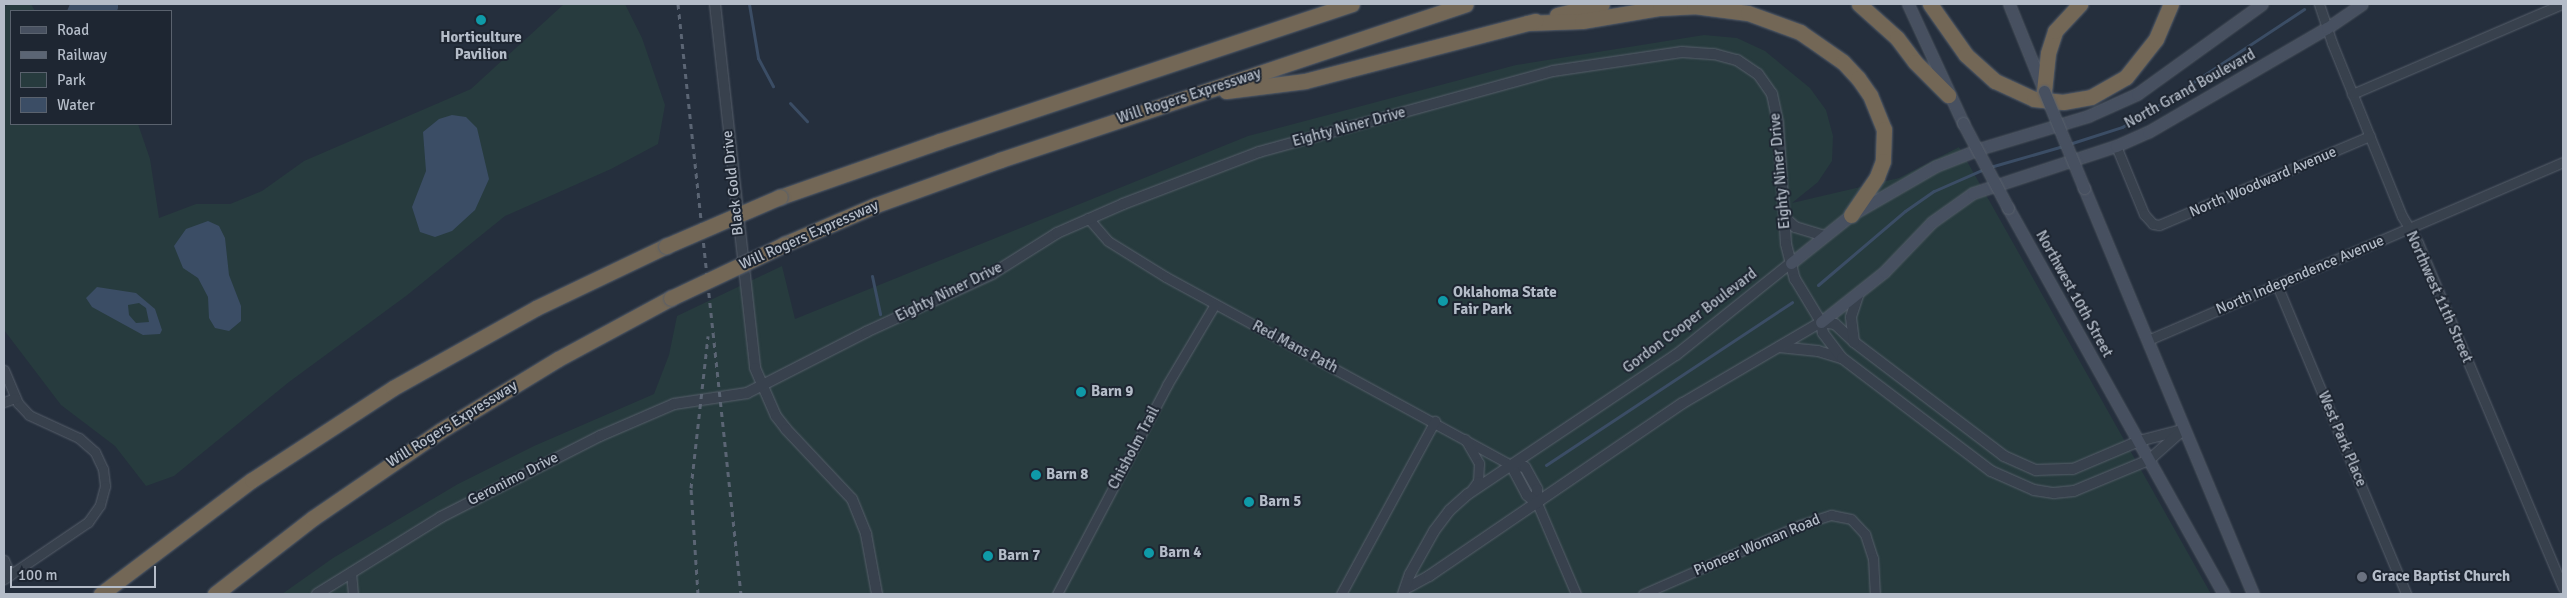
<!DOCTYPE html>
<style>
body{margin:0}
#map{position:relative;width:2567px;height:598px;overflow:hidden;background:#252f3d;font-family:Signika,sans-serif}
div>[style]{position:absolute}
.green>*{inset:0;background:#273b3e}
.water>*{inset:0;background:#3b4d65}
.stream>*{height:3px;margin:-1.5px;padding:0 1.5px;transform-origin:1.5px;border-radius:1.5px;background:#3b4d65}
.roads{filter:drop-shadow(0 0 1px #575f6b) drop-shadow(0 0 1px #575f6b)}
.minor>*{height:9px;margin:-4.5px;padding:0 4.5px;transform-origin:4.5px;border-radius:4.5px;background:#38414d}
.tertiary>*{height:10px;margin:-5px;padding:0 5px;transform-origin:5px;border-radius:5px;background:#38414d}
.secondary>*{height:11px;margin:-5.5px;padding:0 5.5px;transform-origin:5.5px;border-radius:5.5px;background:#475060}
.motorway>*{height:15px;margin:-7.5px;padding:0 7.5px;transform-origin:7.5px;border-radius:7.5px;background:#736756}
.rail>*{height:3px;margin-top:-1.5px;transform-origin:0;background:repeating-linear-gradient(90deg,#5b6574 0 5px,transparent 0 10px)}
.bridges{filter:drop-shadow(0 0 1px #575f6b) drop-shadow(0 0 1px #575f6b)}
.secondary-bridge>*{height:11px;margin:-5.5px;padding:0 5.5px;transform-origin:5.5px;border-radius:5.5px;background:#475060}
.motorway-bridge>*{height:15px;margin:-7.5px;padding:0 7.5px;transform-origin:7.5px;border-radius:7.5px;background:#736756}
.dots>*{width:14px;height:14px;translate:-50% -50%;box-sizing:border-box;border:2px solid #1e2632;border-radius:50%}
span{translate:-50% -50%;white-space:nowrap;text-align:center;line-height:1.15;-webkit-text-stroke:4px #1e2632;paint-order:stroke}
.poi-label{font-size:15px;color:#b4bcc8;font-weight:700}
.left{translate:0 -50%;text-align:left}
.street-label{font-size:15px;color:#b4bcc8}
.frame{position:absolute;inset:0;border:5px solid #b4bcc8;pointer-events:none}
.legend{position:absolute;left:10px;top:10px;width:162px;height:115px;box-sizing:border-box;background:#1e2632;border:1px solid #5a626e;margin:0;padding:6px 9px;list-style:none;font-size:15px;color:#b4bcc8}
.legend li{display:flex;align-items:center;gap:10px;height:25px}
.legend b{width:25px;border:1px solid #5a626e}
.scale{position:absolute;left:10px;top:566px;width:146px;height:22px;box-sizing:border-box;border:2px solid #b4bcc8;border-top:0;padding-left:6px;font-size:15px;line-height:18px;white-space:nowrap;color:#b4bcc8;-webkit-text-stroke:4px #1e2632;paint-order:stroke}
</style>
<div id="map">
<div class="green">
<div style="clip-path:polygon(10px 4px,31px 4px,35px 11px,11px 11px,11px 124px,138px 124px,150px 159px,159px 218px,196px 204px,230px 204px,262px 191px,304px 161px,471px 89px,564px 4px,625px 4px,642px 38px,665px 105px,658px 144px,611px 169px,505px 216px,406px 296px,289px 382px,174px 476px,146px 486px,115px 446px,61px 405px,4px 330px,4px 7px)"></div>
<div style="clip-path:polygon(1704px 35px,1737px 38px,1765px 51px,1810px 88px,1826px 110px,1833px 136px,1832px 161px,1818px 182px,1792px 203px,1899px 178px,1959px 147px,2211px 594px,282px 594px,333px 558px,458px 484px,534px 446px,654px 394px,669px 355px,677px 316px,782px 266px,795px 319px,1248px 136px,1516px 65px)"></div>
</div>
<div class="water">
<div style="clip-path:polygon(70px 4px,118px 4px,118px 8px,117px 11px,67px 11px)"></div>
<div style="clip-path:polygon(452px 115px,466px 117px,477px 128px,489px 179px,475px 210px,452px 231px,435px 237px,420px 232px,412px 207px,426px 171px,423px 132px,439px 119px)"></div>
<div style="clip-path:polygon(208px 221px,219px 226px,225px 238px,229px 275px,241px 306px,241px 321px,229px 331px,215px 328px,209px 318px,208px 297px,198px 278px,183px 268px,174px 246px,186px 229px)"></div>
<div style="clip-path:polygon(evenodd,97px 287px,136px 293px,155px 309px,162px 330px,160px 334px,143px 335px,92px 307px,86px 298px,97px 287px,139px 303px,146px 308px,149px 322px,136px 323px,129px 315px,128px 305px,139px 303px)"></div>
</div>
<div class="stream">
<div style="left:749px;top:4px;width:55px;rotate:80.5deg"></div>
<div style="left:758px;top:58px;width:32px;rotate:62deg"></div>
<div style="left:790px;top:103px;width:25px;rotate:47deg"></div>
<div style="left:2069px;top:144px;width:56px;rotate:-17.8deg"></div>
<div style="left:2122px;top:127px;width:30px;rotate:-30deg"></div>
<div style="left:2148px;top:112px;width:187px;rotate:-33.4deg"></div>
<div style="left:1990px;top:167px;width:76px;rotate:-16deg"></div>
<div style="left:872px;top:276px;width:39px;rotate:78deg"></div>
<div style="left:1818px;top:285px;width:114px;rotate:-40.4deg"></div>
<div style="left:1905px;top:211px;width:35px;rotate:-35deg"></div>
<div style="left:1934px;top:191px;width:55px;rotate:-23.7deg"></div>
<div style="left:1546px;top:465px;width:295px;rotate:-33.5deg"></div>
</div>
<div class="roads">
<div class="minor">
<div style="left:2319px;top:4px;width:41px;rotate:71.6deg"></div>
<div style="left:2332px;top:43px;width:187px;rotate:68deg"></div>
<div style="left:2402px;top:216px;width:31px;rotate:59deg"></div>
<div style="left:2418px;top:243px;width:374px;rotate:67.2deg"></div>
<div style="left:2352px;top:94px;width:228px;rotate:-23.2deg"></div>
<div style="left:2116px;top:146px;width:74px;rotate:67.6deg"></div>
<div style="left:2144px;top:214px;width:13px;rotate:48deg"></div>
<div style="left:2153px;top:224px;width:6px;rotate:9deg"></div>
<div style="left:2159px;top:225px;width:229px;rotate:-22.9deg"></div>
<div style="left:1088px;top:218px;width:30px;rotate:49deg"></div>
<div style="left:1108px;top:241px;width:68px;rotate:31.8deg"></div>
<div style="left:1166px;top:277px;width:393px;rotate:28.6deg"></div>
<div style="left:2277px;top:285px;width:335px;rotate:67.3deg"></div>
<div style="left:2148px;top:340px;width:452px;rotate:-23.2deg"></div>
<div style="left:4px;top:370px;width:36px;rotate:67deg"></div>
<div style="left:18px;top:403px;width:16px;rotate:47deg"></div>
<div style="left:29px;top:415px;width:55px;rotate:24.7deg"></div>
<div style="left:79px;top:438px;width:21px;rotate:41deg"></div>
<div style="left:95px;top:452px;width:19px;rotate:65deg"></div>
<div style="left:103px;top:469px;width:17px;rotate:83deg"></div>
<div style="left:105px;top:486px;width:20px;rotate:105deg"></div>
<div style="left:100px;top:505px;width:21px;rotate:125deg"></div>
<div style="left:88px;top:522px;width:102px;rotate:145.8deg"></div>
<div style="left:4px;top:402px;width:12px;rotate:-20deg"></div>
<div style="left:1465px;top:439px;width:28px;rotate:60deg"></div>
<div style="left:1479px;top:463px;width:18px;rotate:93deg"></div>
<div style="left:1478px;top:481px;width:14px;rotate:126deg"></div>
<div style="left:1537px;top:503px;width:99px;rotate:66.8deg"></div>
<div style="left:4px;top:560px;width:16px;rotate:68deg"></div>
<div style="left:351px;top:572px;width:22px;rotate:85deg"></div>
<div style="left:1057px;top:594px;width:236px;rotate:-62.2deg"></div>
<div style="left:1167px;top:385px;width:94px;rotate:-59.3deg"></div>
<div style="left:1341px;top:594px;width:197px;rotate:-61.5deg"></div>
<div style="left:1643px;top:594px;width:171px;rotate:-23.7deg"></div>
<div style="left:1800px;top:525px;width:33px;rotate:-18deg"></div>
<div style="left:1831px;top:515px;width:20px;rotate:11deg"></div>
<div style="left:1851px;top:519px;width:21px;rotate:47deg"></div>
<div style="left:1865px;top:534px;width:25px;rotate:72deg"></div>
<div style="left:1873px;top:558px;width:36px;rotate:87deg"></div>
</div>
<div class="tertiary">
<div style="left:715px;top:4px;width:366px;rotate:83.7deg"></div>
<div style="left:755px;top:368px;width:52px;rotate:66.4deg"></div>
<div style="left:776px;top:416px;width:16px;rotate:52deg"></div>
<div style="left:786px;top:429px;width:96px;rotate:46.7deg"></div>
<div style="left:852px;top:499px;width:38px;rotate:68deg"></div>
<div style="left:866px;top:534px;width:61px;rotate:79.6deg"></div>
<div style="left:1784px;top:217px;width:15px;rotate:42deg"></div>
<div style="left:1795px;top:227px;width:31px;rotate:17deg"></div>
<div style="left:1821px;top:322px;width:14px;rotate:8deg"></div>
<div style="left:1835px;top:324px;width:26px;rotate:43deg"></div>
<div style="left:1854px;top:342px;width:188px;rotate:37.2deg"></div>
<div style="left:2004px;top:456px;width:35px;rotate:24deg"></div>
<div style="left:2036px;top:470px;width:37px;rotate:-2deg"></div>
<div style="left:2073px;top:469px;width:72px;rotate:-23deg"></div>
<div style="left:2139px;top:441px;width:44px;rotate:-14.3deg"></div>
<div style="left:1854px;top:342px;width:25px;rotate:-97deg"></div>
<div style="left:1851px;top:317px;width:23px;rotate:-72deg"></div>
<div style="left:1779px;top:347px;width:39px;rotate:6deg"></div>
<div style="left:1818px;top:351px;width:24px;rotate:17deg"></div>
<div style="left:1511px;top:465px;width:14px;rotate:8deg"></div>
<div style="left:1525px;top:467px;width:25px;rotate:61deg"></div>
<div style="left:1537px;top:489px;width:14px;rotate:90deg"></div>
<div style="left:1511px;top:465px;width:34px;rotate:62deg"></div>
<div style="left:1527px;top:495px;width:13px;rotate:39deg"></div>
<div style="left:1409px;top:587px;width:23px;rotate:-29deg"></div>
<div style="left:1429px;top:576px;width:307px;rotate:-34.3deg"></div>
<div style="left:1683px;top:403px;width:160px;rotate:-30.4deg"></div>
<div style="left:317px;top:594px;width:146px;rotate:-31.8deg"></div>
<div style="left:441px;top:517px;width:178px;rotate:-27deg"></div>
<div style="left:600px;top:436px;width:81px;rotate:-23.4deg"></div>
<div style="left:674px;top:404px;width:74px;rotate:-8.6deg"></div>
<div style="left:747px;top:393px;width:134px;rotate:-27.1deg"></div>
<div style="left:866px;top:332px;width:139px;rotate:-24.7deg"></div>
<div style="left:992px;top:274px;width:77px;rotate:-32.2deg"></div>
<div style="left:1057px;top:233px;width:72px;rotate:-23.7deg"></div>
<div style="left:1123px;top:204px;width:146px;rotate:-20.9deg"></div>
<div style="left:1259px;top:152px;width:305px;rotate:-15.4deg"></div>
<div style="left:1553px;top:71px;width:130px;rotate:-8.4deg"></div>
<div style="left:1682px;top:52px;width:32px;rotate:4deg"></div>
<div style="left:1714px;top:54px;width:24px;rotate:15deg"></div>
<div style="left:1737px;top:60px;width:25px;rotate:34deg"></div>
<div style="left:1758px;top:74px;width:24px;rotate:55deg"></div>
<div style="left:1772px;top:94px;width:30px;rotate:78deg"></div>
<div style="left:1778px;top:123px;width:121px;rotate:86.2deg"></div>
<div style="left:1786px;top:244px;width:36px;rotate:76deg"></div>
<div style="left:1795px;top:279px;width:50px;rotate:58.8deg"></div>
<div style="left:1821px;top:322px;width:11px;rotate:80deg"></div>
<div style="left:1823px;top:333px;width:31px;rotate:53deg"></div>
<div style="left:1842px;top:358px;width:187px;rotate:37.2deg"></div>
<div style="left:1991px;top:471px;width:47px;rotate:23.8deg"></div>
<div style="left:2034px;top:490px;width:20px;rotate:9deg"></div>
<div style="left:2054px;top:493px;width:20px;rotate:-6deg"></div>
<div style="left:2074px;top:491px;width:81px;rotate:-22.5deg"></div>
<div style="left:2149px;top:460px;width:47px;rotate:-41.5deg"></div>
<div style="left:1403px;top:594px;width:21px;rotate:-71deg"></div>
<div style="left:1410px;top:574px;width:49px;rotate:-60.8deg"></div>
<div style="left:1434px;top:531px;width:26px;rotate:-53deg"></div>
<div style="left:1450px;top:510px;width:24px;rotate:-42deg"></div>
<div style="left:1468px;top:494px;width:250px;rotate:-33.8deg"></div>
<div style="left:1676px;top:355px;width:147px;rotate:-38.7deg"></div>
</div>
<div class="secondary">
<div style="left:1908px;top:4px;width:131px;rotate:65.2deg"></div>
<div style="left:2009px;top:4px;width:91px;rotate:68deg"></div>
<div style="left:2084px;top:188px;width:440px;rotate:67.4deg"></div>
<div style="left:2008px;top:208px;width:442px;rotate:60.8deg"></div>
<div style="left:1791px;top:263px;width:77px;rotate:-38.7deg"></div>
<div style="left:1851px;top:215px;width:98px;rotate:-30deg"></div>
<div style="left:1936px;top:166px;width:49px;rotate:-21.4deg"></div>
<div style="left:1982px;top:148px;width:111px;rotate:-16.8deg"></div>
<div style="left:2088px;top:116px;width:54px;rotate:-24.2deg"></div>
<div style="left:2137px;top:94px;width:154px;rotate:-35.8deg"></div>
<div style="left:1821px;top:322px;width:80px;rotate:-38.4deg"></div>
<div style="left:1884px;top:272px;width:69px;rotate:-46.2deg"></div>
<div style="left:1932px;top:222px;width:50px;rotate:-35.3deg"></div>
<div style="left:1973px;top:193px;width:151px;rotate:-18.2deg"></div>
<div style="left:2116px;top:146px;width:35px;rotate:-24deg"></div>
<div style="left:2148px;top:132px;width:207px;rotate:-30.2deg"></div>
<div style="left:2327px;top:28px;width:42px;rotate:-34.4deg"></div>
</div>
<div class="motorway">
<div style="left:1859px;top:4px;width:51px;rotate:41.8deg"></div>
<div style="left:1897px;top:38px;width:30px;rotate:53deg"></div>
<div style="left:1915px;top:62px;width:47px;rotate:45deg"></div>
<div style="left:1930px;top:4px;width:62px;rotate:54.8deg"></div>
<div style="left:1966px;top:55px;width:39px;rotate:42deg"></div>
<div style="left:1995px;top:81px;width:43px;rotate:24.8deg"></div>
<div style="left:2034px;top:99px;width:29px;rotate:6deg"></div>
<div style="left:2063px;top:102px;width:28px;rotate:-10deg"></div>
<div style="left:2091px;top:97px;width:40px;rotate:-29.7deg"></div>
<div style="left:2126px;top:77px;width:48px;rotate:-51.7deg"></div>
<div style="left:2156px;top:39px;width:38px;rotate:-67deg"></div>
<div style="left:1557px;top:15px;width:46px;rotate:-13.7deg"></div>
<div style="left:1527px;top:23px;width:55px;rotate:-2.1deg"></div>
<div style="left:1582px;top:21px;width:79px;rotate:-9.5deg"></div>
<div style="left:1660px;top:8px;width:34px;rotate:-3deg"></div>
<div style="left:1694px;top:6px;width:54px;rotate:7.4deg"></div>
<div style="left:1748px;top:13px;width:55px;rotate:20.1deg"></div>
<div style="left:1800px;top:32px;width:52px;rotate:34.9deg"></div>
<div style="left:1843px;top:62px;width:22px;rotate:47deg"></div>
<div style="left:1858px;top:78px;width:21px;rotate:55deg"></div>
<div style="left:1870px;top:95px;width:37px;rotate:68deg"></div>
<div style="left:1884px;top:129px;width:32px;rotate:92deg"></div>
<div style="left:1883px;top:161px;width:17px;rotate:111deg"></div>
<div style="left:1877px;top:177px;width:46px;rotate:124.4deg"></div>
<div style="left:1226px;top:91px;width:80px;rotate:-7.2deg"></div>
<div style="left:1305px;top:81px;width:238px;rotate:-14.6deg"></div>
<div style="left:2044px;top:91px;width:38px;rotate:-84deg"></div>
<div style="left:2048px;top:53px;width:23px;rotate:-72deg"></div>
<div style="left:2055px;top:31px;width:37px;rotate:-47deg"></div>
<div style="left:780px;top:197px;width:170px;rotate:-19.3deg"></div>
<div style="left:940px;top:141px;width:434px;rotate:-18.4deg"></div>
<div style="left:785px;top:244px;width:99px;rotate:-23.2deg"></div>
<div style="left:876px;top:205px;width:132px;rotate:-19.9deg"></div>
<div style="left:1000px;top:160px;width:491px;rotate:-18.5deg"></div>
<div style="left:101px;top:594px;width:189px;rotate:-37.1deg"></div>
<div style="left:252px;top:480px;width:168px;rotate:-33.1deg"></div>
<div style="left:393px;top:388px;width:164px;rotate:-29.2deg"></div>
<div style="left:536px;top:308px;width:144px;rotate:-25.5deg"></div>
<div style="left:215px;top:594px;width:124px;rotate:-37.8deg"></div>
<div style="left:313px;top:518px;width:154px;rotate:-34.4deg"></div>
<div style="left:440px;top:431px;width:138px;rotate:-31.4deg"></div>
<div style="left:558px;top:359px;width:128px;rotate:-28.4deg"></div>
</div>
</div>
<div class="rail">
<div style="left:678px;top:4px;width:593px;rotate:83.91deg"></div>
<div style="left:698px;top:594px;width:106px;rotate:-93.8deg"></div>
<div style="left:691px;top:488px;width:153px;rotate:-83.6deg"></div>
</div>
<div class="bridges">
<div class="secondary-bridge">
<div style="left:2044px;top:91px;width:105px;rotate:67.6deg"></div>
<div style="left:1963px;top:123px;width:96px;rotate:62.1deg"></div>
</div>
<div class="motorway-bridge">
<div style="left:666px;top:246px;width:124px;rotate:-23.3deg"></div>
<div style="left:671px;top:298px;width:126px;rotate:-25.3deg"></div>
</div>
</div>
<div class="dots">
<div style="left:481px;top:20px;background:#0f9aa8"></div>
<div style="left:1443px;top:301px;background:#0f9aa8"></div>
<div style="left:1081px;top:392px;background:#0f9aa8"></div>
<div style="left:1036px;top:475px;background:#0f9aa8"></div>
<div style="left:1249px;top:502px;background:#0f9aa8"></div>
<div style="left:1149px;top:553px;background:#0f9aa8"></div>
<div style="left:988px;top:556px;background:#0f9aa8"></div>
<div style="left:2362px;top:577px;background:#6b7280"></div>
</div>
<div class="poi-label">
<span style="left:481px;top:46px">Horticulture<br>Pavilion</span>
<span class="left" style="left:1453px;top:301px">Oklahoma State<br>Fair Park</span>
<span class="left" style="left:1091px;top:392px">Barn 9</span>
<span class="left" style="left:1046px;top:475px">Barn 8</span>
<span class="left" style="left:1259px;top:502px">Barn 5</span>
<span class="left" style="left:1159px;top:553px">Barn 4</span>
<span class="left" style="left:998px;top:556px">Barn 7</span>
<span class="left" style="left:2372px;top:577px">Grace Baptist Church</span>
</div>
<div class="street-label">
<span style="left:2190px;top:89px;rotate:-29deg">North Grand Boulevard</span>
<span style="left:1189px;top:96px;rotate:-18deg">Will Rogers Expressway</span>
<span style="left:1349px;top:127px;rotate:-15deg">Eighty Niner Drive</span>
<span style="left:1780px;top:171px;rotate:-95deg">Eighty Niner Drive</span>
<span style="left:2263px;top:182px;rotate:-23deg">North Woodward Avenue</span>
<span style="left:733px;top:183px;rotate:-96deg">Black Gold Drive</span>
<span style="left:809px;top:235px;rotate:-24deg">Will Rogers Expressway</span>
<span style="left:2300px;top:275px;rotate:-23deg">North Independence Avenue</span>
<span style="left:949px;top:292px;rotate:-26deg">Eighty Niner Drive</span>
<span style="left:2074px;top:294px;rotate:61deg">Northwest 10th Street</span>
<span style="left:2439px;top:297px;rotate:66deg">Northwest 11th Street</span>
<span style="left:1690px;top:321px;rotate:-37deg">Gordon Cooper Boulevard</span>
<span style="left:1295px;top:347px;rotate:28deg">Red Mans Path</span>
<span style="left:452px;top:424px;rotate:-32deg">Will Rogers Expressway</span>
<span style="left:2342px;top:439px;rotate:67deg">West Park Place</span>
<span style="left:1134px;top:448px;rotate:-62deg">Chisholm Trail</span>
<span style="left:513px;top:479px;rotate:-27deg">Geronimo Drive</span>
<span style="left:1757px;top:545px;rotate:-23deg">Pioneer Woman Road</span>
</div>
<div class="frame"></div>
<ul class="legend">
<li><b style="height:6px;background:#475060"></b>Road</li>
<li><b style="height:6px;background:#5b6574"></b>Railway</li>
<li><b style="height:14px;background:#273b3e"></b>Park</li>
<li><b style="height:14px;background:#3b4d65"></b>Water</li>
</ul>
<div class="scale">100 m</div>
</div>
